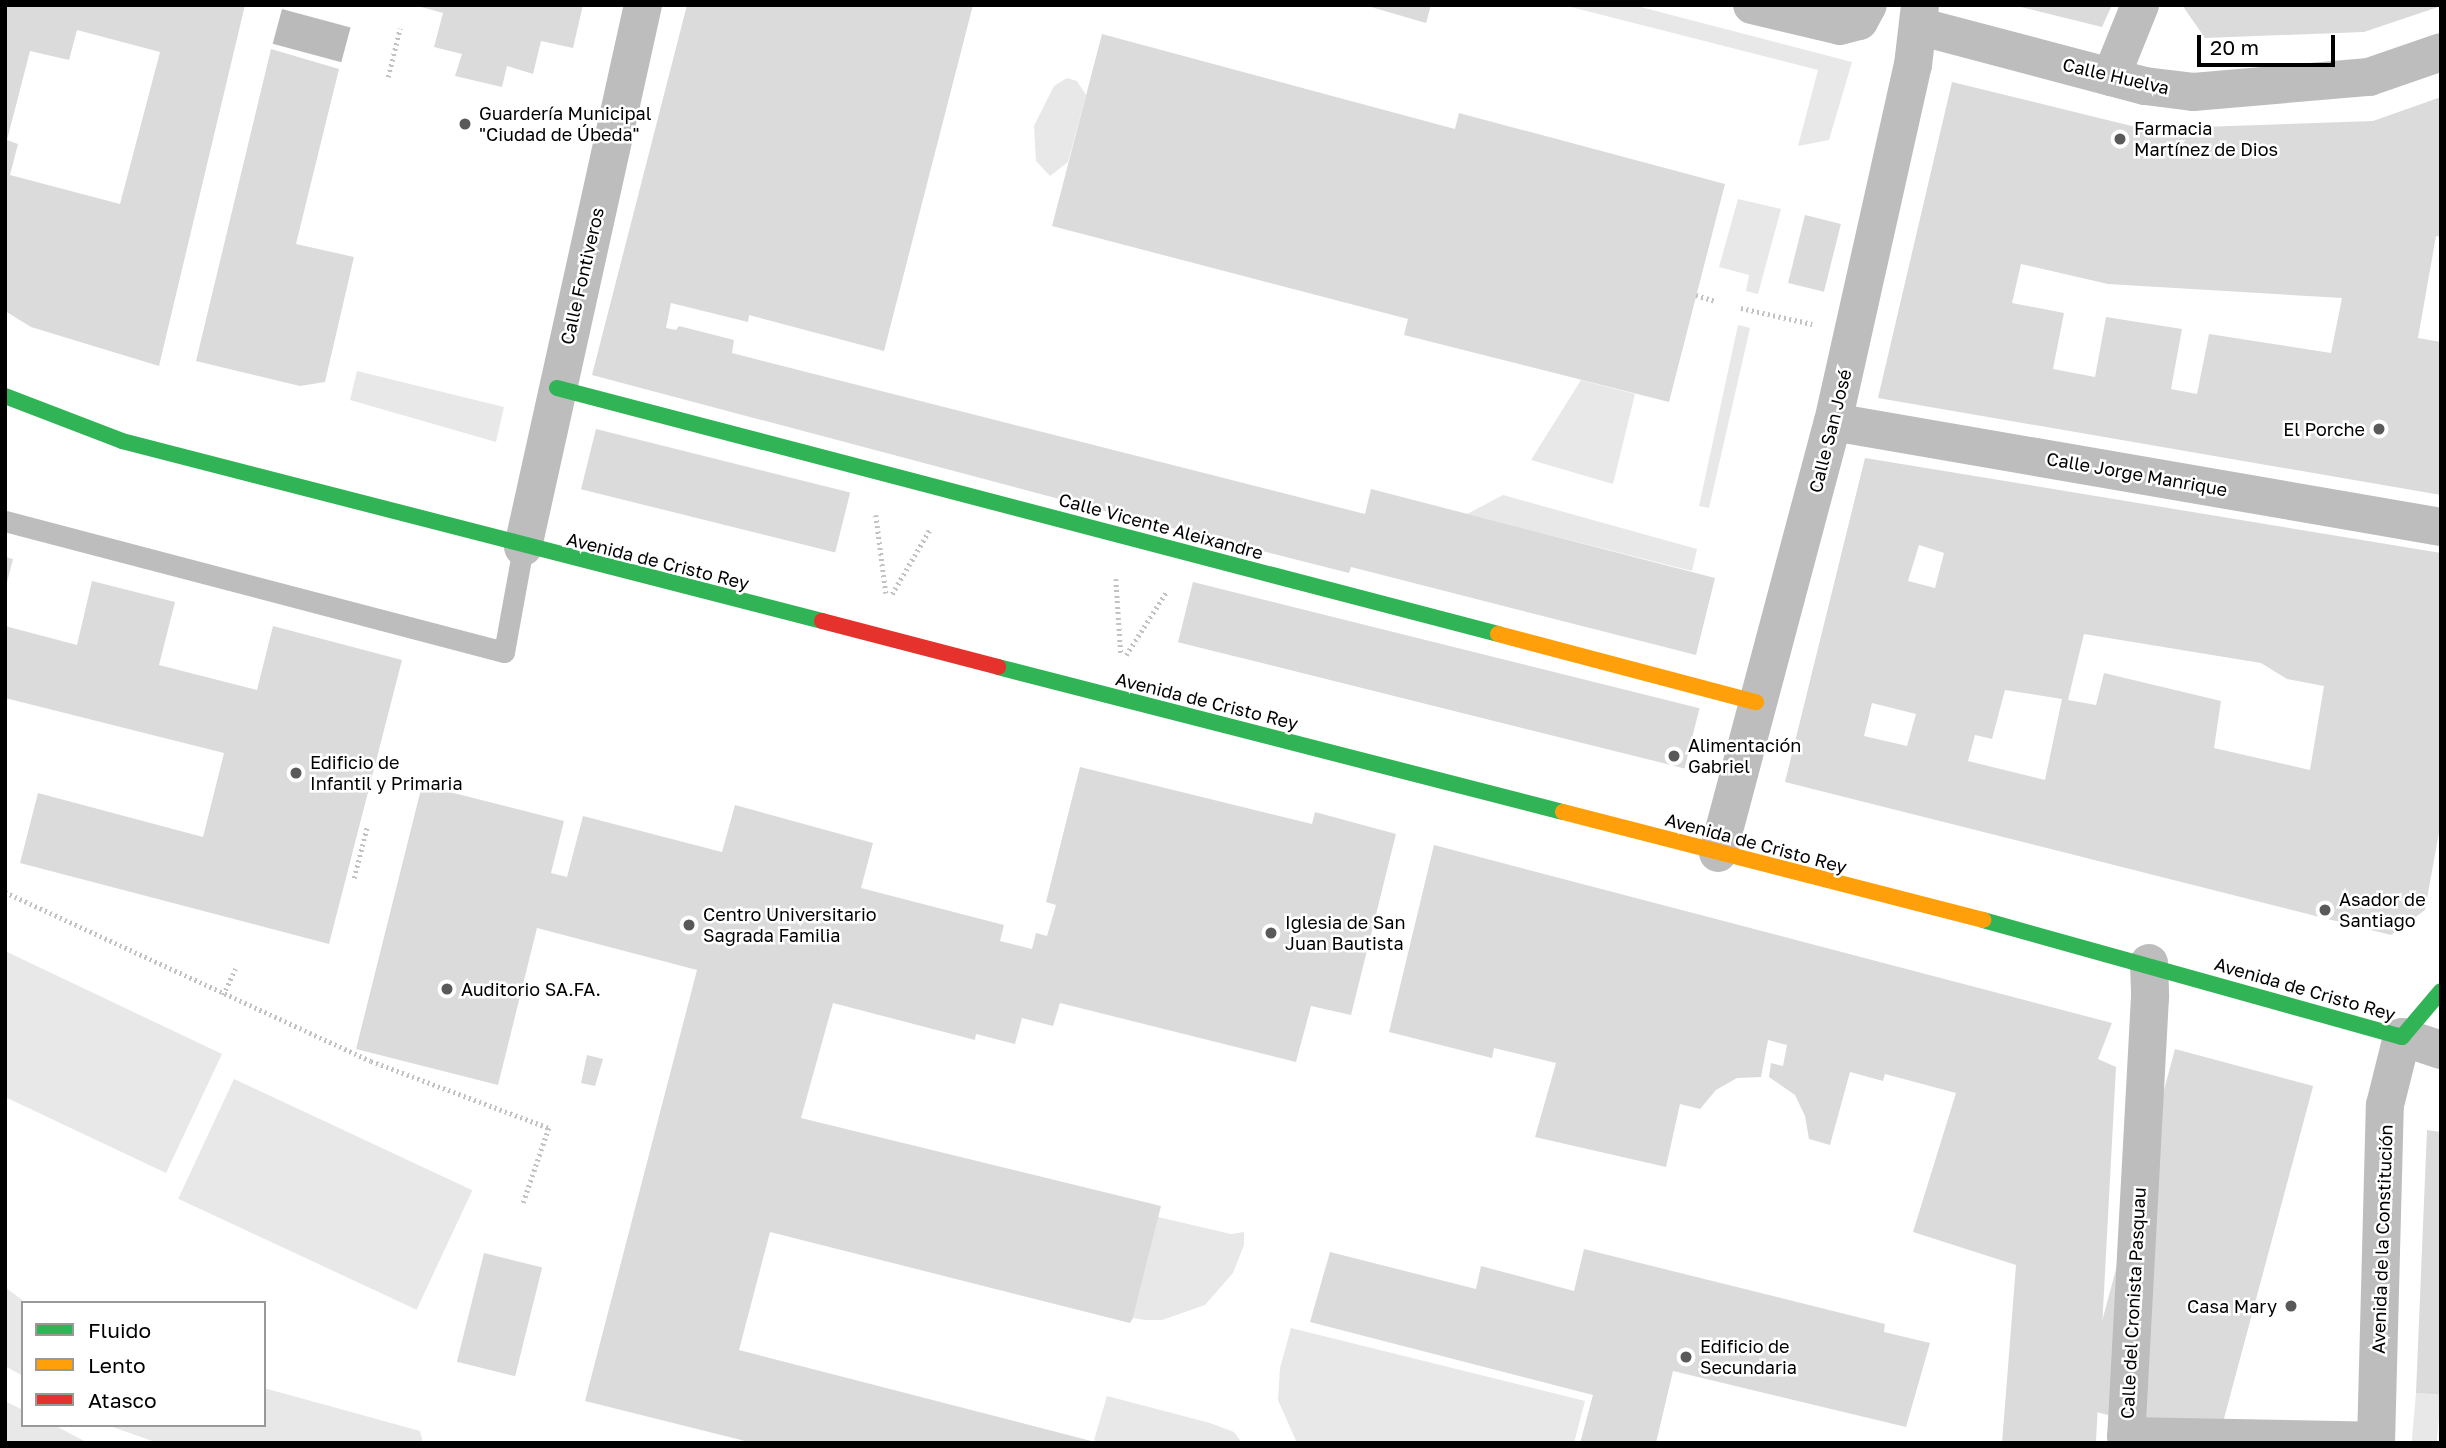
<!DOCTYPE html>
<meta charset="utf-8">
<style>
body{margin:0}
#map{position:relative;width:2446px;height:1448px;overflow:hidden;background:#fff;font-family:"Golos Text",sans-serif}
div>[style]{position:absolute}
.green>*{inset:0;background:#e8e8e8;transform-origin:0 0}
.water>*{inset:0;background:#bababa;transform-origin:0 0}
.building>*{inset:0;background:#dbdbdb;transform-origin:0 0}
.path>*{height:4.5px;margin-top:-2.25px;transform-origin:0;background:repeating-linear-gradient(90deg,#c2c2c2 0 2px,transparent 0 5.5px)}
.lane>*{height:21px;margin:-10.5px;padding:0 10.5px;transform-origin:10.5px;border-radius:10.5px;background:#bdbdbd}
.street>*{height:38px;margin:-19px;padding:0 19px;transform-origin:19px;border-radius:19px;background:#bdbdbd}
.fast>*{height:16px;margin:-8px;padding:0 8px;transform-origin:8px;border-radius:8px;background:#30b455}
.slow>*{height:16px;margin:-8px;padding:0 8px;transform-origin:8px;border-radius:8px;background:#ff9f0a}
.jam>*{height:16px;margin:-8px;padding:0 8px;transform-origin:8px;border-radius:8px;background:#e5322d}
.dots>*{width:19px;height:19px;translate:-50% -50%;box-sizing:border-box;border:4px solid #fff;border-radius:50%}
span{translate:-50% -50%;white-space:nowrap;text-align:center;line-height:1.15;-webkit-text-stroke:5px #fff;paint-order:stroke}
.street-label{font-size:18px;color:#000}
.poi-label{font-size:18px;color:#000}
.left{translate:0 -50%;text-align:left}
.right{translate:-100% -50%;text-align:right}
.frame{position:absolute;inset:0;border:7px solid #000;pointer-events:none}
.legend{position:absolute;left:21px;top:1301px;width:245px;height:126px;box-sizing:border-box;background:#fff;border:2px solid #999;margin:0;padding:9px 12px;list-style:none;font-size:21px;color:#000}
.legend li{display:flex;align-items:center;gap:14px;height:35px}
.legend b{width:35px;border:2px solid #999}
.scale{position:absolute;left:2197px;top:35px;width:138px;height:32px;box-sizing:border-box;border:4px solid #000;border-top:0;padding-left:9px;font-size:21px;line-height:24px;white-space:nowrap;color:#000;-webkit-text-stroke:5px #fff;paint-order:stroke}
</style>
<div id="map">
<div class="green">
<div style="clip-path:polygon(1563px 5px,1633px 5px,1852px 62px,1829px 140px,1798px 146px,1818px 70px)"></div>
<div style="clip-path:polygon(1067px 78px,1077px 81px,1086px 95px,1068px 162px,1050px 176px,1036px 161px,1034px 126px,1054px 86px)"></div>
<div style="clip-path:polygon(1738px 199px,1781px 209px,1758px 294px,1746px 291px,1749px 275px,1719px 267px)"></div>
<div style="clip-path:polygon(1738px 325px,1750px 328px,1709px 508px,1699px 506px)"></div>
<div style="clip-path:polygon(357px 371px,504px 407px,496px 442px,350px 400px)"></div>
<div style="clip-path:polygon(1581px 380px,1635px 394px,1613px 484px,1531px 460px)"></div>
<div style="clip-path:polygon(1503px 495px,1697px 549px,1692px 571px,1467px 514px)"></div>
<div style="clip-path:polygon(5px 951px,222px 1054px,166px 1173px,5px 1097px)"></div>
<div style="left:234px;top:1079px;width:263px;height:132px;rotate:25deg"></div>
<div style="clip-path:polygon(1158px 1217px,1231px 1234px,1244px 1232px,1244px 1245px,1233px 1273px,1205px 1305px,1162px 1320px,1145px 1320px,1133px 1318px)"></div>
<div style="clip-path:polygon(5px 1287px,26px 1303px,23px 1303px,23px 1376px,5px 1366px)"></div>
<div style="clip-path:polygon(1291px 1328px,1585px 1401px,1574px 1443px,1297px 1443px,1278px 1400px,1280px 1368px)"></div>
<div style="clip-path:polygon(264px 1388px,420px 1431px,423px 1443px,158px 1443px,107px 1425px,264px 1425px)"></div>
<div style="left:2416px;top:1393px;width:25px;height:50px;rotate:5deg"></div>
<div style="clip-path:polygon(1107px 1396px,1210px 1423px,1234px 1432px,1242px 1443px,1100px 1443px,1094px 1440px)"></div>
<div style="clip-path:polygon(5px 1401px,23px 1410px,23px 1425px,54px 1425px,88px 1443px,5px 1443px)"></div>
</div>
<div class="water">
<div style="left:282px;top:9px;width:71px;height:36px;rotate:15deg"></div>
</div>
<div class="building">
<div style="clip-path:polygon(evenodd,5px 5px,245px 5px,159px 366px,31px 327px,5px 311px,5px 5px,77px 30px,160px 52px,120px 204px,10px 175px,18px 144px,7px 140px,30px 51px,69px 60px,77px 30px)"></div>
<div style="clip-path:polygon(414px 5px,583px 5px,573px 48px,541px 41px,533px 74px,507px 66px,502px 87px,455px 76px,462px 54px,434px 47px,443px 13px)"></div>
<div style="clip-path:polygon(687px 5px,973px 5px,884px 351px,749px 315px,748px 322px,671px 303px,666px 328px,676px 330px,679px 326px,734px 340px,732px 353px,1365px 514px,1371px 489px,1715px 578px,1696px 655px,1351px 567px,1349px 573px,1097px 509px,592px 375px)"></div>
<div style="clip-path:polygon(1364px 5px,1431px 5px,1426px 23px)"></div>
<div style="clip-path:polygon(2013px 5px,2112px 5px,2102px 27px)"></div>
<div style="clip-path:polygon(2182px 5px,2441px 5px,2441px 6px,2364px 32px,2205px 38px)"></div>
<div style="clip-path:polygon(1102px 34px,1455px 129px,1459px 113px,1725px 184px,1669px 402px,1404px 335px,1408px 319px,1052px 226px)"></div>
<div style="clip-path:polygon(271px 49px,339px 69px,296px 244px,354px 257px,325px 382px,300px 386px,196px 361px)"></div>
<div style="clip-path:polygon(evenodd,1952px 82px,2144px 129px,2373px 121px,2441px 97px,2441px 237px,2436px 236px,2418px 338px,2441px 342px,2441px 495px,1878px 398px,1952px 82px,2021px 264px,2108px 284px,2342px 298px,2331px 353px,2209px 334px,2197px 394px,2171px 389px,2182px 329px,2106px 317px,2095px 377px,2053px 369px,2064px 313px,2012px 303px,2021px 264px)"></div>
<div style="left:1805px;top:215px;width:37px;height:70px;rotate:14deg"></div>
<div style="left:596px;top:429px;width:262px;height:62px;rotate:14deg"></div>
<div style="clip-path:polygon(evenodd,1865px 458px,2441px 553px,2441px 821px,2425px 910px,2391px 935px,1785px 782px,1865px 458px,1919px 545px,1944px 553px,1935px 588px,1908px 581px,1919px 545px,1865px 458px,2084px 634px,2261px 663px,2287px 679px,2324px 686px,2310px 770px,2214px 748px,2221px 701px,2104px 673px,2096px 705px,2068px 700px,2084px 634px,1865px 458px,2005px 690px,2062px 699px,2045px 780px,1968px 761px,1975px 735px,1992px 739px,2005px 690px,1865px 458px,1872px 703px,1916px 714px,1907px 746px,1864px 736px,1872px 703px)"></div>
<div style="clip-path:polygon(5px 557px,13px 559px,6px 586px,5px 586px)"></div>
<div style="clip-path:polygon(92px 581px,175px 602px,159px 665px,257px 690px,273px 626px,402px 660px,329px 944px,20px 863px,38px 793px,203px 837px,224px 753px,5px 698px,5px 626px,77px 645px)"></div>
<div style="left:1193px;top:582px;width:522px;height:62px;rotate:14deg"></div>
<div style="clip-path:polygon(1080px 767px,1312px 824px,1315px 812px,1396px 834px,1351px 1015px,1311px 1006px,1296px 1062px,1060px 1003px,1053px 1026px,1022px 1018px,1015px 1044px,976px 1034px,975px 1040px,833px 1003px,801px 1118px,1161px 1206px,1133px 1318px,1130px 1323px,770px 1232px,739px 1350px,1099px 1443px,753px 1443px,585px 1401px,697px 970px,537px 928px,498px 1085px,356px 1049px,422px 785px,564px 821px,551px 873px,567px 877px,583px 816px,722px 852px,735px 805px,873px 843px,861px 888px,1004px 925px,1000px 941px,1032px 949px,1036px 933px,1047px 936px,1056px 905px,1046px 902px)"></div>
<div style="clip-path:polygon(1434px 845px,2112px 1023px,2098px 1059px,2116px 1067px,2096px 1441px,2002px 1443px,2016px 1265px,1913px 1232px,1956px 1093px,1885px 1074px,1883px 1081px,1850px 1072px,1830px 1145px,1809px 1139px,1805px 1116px,1795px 1095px,1769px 1077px,1771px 1063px,1783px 1066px,1787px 1045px,1768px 1040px,1761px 1077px,1737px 1078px,1716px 1090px,1700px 1109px,1680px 1104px,1666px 1167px,1535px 1137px,1556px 1063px,1494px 1048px,1492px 1058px,1389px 1032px)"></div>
<div style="left:2175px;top:1049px;width:143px;height:371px;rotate:15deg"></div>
<div style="clip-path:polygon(587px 1055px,603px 1059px,595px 1086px,581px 1083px)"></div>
<div style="clip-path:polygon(2427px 1130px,2441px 1132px,2441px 1395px,2416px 1393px)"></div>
<div style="clip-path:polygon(1584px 1249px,1885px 1324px,1884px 1332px,1930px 1343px,1906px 1427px,1673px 1371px,1656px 1443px,1580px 1443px,1593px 1395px,1310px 1322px,1330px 1252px,1476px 1289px,1481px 1266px,1574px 1291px)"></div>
<div style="left:484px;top:1253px;width:60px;height:112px;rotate:14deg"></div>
</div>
<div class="path">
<div style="left:388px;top:77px;width:50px;rotate:-76.2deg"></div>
<div style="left:1696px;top:295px;width:21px;rotate:17deg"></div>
<div style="left:1741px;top:308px;width:73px;rotate:12.7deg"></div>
<div style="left:876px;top:515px;width:79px;rotate:82.7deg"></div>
<div style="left:1116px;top:579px;width:75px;rotate:86.2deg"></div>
<div style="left:892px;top:594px;width:75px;rotate:-59.7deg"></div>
<div style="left:1126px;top:655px;width:76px;rotate:-57.4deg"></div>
<div style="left:354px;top:878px;width:53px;rotate:-75.7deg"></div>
<div style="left:5px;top:892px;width:403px;rotate:24.8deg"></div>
<div style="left:371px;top:1061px;width:190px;rotate:20.6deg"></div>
<div style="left:549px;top:1128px;width:80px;rotate:108.9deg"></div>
<div style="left:223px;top:995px;width:29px;rotate:-65deg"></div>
</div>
<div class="lane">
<div style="left:5px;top:521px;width:516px;rotate:14.71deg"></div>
<div style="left:504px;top:652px;width:107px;rotate:-79.7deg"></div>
</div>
<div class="street">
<div style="left:1752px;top:5px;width:90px;rotate:13.4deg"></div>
<div style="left:1840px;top:26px;width:20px;rotate:-15deg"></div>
<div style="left:1859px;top:21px;width:18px;rotate:-61deg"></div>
<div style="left:1918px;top:26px;width:235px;rotate:14.8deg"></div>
<div style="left:2145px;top:86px;width:48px;rotate:7.1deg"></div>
<div style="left:2193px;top:92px;width:177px;rotate:-4.9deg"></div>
<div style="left:2369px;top:77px;width:76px;rotate:-19.1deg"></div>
<div style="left:2111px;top:77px;width:78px;rotate:-68.1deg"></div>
<div style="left:1833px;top:422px;width:617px;rotate:9.8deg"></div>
<div style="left:523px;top:547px;width:555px;rotate:-77.52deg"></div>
<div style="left:1718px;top:853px;width:446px;rotate:-75.1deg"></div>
<div style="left:1833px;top:422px;width:366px;rotate:-77.4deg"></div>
<div style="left:1913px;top:65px;width:60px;rotate:-83.3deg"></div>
<div style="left:2149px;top:963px;width:34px;rotate:88deg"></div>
<div style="left:2150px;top:997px;width:440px;rotate:93.1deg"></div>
<div style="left:2126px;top:1436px;width:250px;rotate:1.1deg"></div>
<div style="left:2376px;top:1443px;width:338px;rotate:-88.5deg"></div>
<div style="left:2385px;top:1105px;width:70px;rotate:-76deg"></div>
<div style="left:2402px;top:1037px;width:41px;rotate:18.4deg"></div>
</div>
<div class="fast">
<div style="left:557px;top:388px;width:973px;rotate:14.65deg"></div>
<div style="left:5px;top:396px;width:125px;rotate:21deg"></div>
<div style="left:122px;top:441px;width:723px;rotate:14.42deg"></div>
<div style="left:998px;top:667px;width:583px;rotate:14.39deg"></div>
<div style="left:1983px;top:920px;width:435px;rotate:15.6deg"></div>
<div style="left:2402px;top:1037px;width:60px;rotate:-49.7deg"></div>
</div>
<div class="slow">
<div style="left:1498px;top:634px;width:267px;rotate:14.8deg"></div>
<div style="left:1563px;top:812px;width:434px;rotate:14.4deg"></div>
</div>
<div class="jam">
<div style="left:822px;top:621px;width:182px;rotate:14.6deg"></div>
</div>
<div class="dots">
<div style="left:465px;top:124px;background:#595959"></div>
<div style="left:2120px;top:139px;background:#595959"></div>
<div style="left:2379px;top:429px;background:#595959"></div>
<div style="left:1674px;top:756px;background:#595959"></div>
<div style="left:296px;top:773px;background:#595959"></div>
<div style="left:2325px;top:910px;background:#595959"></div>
<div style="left:689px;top:925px;background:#595959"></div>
<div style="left:1271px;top:933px;background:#595959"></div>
<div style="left:447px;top:989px;background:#595959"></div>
<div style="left:2291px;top:1306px;background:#595959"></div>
<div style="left:1686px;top:1357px;background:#595959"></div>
</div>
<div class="street-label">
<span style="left:2116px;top:76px;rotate:13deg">Calle Huelva</span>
<span style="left:582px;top:276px;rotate:-77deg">Calle Fontiveros</span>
<span style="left:1830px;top:431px;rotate:-76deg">Calle San José</span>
<span style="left:2137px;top:474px;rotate:10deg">Calle Jorge Manrique</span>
<span style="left:1161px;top:526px;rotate:15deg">Calle Vicente Aleixandre</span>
<span style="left:658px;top:561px;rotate:14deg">Avenida de Cristo Rey</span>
<span style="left:1207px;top:701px;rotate:14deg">Avenida de Cristo Rey</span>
<span style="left:1756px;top:843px;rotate:15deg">Avenida de Cristo Rey</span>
<span style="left:2305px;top:989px;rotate:16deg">Avenida de Cristo Rey</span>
<span style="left:2382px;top:1239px;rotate:-88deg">Avenida de la Constitución</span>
<span style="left:2133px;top:1303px;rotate:-87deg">Calle del Cronista Pasquau</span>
</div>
<div class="poi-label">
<span class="left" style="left:479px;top:124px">Guardería Municipal<br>"Ciudad de Úbeda"</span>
<span class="left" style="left:2134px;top:139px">Farmacia<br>Martínez de Dios</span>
<span class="right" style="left:2365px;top:429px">El Porche</span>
<span class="left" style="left:1688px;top:756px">Alimentación<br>Gabriel</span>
<span class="left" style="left:310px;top:773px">Edificio de<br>Infantil y Primaria</span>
<span class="left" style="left:2339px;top:910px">Asador de<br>Santiago</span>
<span class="left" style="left:703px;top:925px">Centro Universitario<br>Sagrada Familia</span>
<span class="left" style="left:1285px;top:933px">Iglesia de San<br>Juan Bautista</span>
<span class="left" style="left:461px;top:989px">Auditorio SA.FA.</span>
<span class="right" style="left:2277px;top:1306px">Casa Mary</span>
<span class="left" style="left:1700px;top:1357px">Edificio de<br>Secundaria</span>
</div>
<div class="frame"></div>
<ul class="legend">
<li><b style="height:9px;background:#30b455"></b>Fluido</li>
<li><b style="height:9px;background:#ff9f0a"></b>Lento</li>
<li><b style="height:9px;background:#e5322d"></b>Atasco</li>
</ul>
<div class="scale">20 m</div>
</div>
